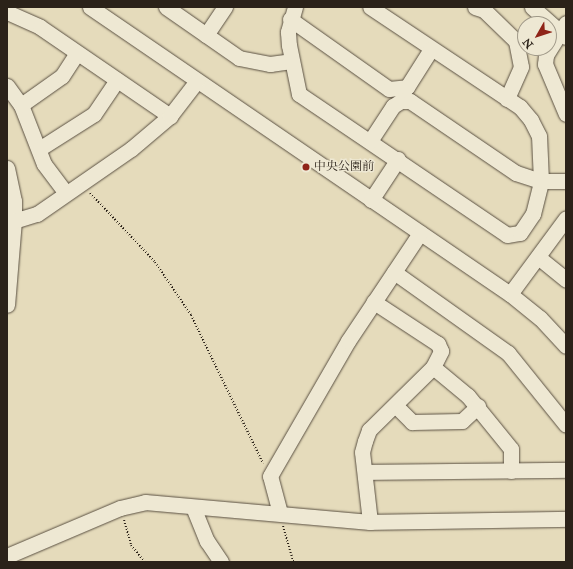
<!DOCTYPE html>
<meta charset="utf-8">
<style>
body{margin:0}
#map{position:relative;width:573px;height:569px;overflow:hidden;background:#e5dbbb;font-family:"IM FELL Great Primer","Noto Serif JP",serif}
div>[style]{position:absolute}
.path>*{height:2px;margin-top:-1px;transform-origin:0;background:repeating-linear-gradient(90deg,#2b2219 0 1px,transparent 0 3px)}
.roads{filter:drop-shadow(0 0 1px #5a5042) drop-shadow(0 0 1px #5a5042)}
.minor>*{height:15px;margin:-7.5px;padding:0 7.5px;transform-origin:7.5px;border-radius:7.5px;background:#eee8d3}
.dots>*{width:11px;height:11px;translate:-50% -50%;box-sizing:border-box;border:2px solid #eee8d3;border-radius:50%}
span{translate:-50% -50%;white-space:nowrap;text-align:center;line-height:1.15;-webkit-text-stroke:3px #eee8d3;paint-order:stroke}
.poi-label{font-size:12px;color:#2b2219}
.left{translate:0 -50%;text-align:left}
.frame{position:absolute;inset:0;border:8px solid #2b2219;pointer-events:none}
.north{position:absolute;left:517px;top:16px;width:40px;height:40px;box-sizing:border-box;background:#eee8d3;border:1px solid #a09989;border-radius:50%;rotate:231deg;font-size:11px;font-weight:700;line-height:16px;text-align:center;color:#2b2219}
.north::after{content:'';display:block;margin:auto;width:14px;height:18px;background:#8f2418;clip-path:polygon(50% 0,100% 100%,50% 72%,0 100%)}
</style>
<div id="map">
<div class="path">
<div style="left:90px;top:193px;width:95px;rotate:46.7deg"></div>
<div style="left:155px;top:262px;width:64px;rotate:55.8deg"></div>
<div style="left:191px;top:315px;width:165px;rotate:64.1deg"></div>
<div style="left:124px;top:520px;width:26px;rotate:74deg"></div>
<div style="left:131px;top:545px;width:22px;rotate:51deg"></div>
<div style="left:283px;top:526px;width:37px;rotate:74deg"></div>
</div>
<div class="roads">
<div class="minor">
<div style="left:90px;top:7px;width:509px;rotate:34.35deg"></div>
<div style="left:510px;top:294px;width:38px;rotate:39deg"></div>
<div style="left:540px;top:318px;width:38px;rotate:47deg"></div>
<div style="left:166px;top:7px;width:89px;rotate:34.9deg"></div>
<div style="left:239px;top:58px;width:32px;rotate:11deg"></div>
<div style="left:270px;top:64px;width:21px;rotate:-8deg"></div>
<div style="left:295px;top:7px;width:26px;rotate:106deg"></div>
<div style="left:288px;top:32px;width:13px;rotate:86deg"></div>
<div style="left:289px;top:45px;width:50px;rotate:78.5deg"></div>
<div style="left:299px;top:94px;width:251px;rotate:34.1deg"></div>
<div style="left:507px;top:235px;width:13px;rotate:-9deg"></div>
<div style="left:520px;top:233px;width:23px;rotate:-56deg"></div>
<div style="left:533px;top:214px;width:34px;rotate:-76deg"></div>
<div style="left:541px;top:181px;width:45px;rotate:-92.5deg"></div>
<div style="left:539px;top:136px;width:18px;rotate:-117deg"></div>
<div style="left:531px;top:120px;width:17px;rotate:-130deg"></div>
<div style="left:520px;top:107px;width:180px;rotate:-146.3deg"></div>
<div style="left:475px;top:7px;width:9px;rotate:18deg"></div>
<div style="left:484px;top:10px;width:45px;rotate:44.1deg"></div>
<div style="left:516px;top:41px;width:26px;rotate:79deg"></div>
<div style="left:521px;top:67px;width:35px;rotate:114deg"></div>
<div style="left:532px;top:7px;width:45px;rotate:41.4deg"></div>
<div style="left:7px;top:12px;width:36px;rotate:24deg"></div>
<div style="left:40px;top:27px;width:158px;rotate:34.4deg"></div>
<div style="left:290px;top:19px;width:121px;rotate:35.3deg"></div>
<div style="left:389px;top:89px;width:18px;rotate:-6deg"></div>
<div style="left:407px;top:87px;width:45px;rotate:-57.7deg"></div>
<div style="left:566px;top:23px;width:38px;rotate:122deg"></div>
<div style="left:546px;top:55px;width:9px;rotate:96deg"></div>
<div style="left:545px;top:64px;width:54px;rotate:67.2deg"></div>
<div style="left:206px;top:35px;width:34px;rotate:-56deg"></div>
<div style="left:7px;top:86px;width:24px;rotate:54deg"></div>
<div style="left:21px;top:105px;width:63px;rotate:68.7deg"></div>
<div style="left:44px;top:164px;width:36px;rotate:53deg"></div>
<div style="left:21px;top:105px;width:50px;rotate:-35.3deg"></div>
<div style="left:62px;top:76px;width:27px;rotate:-57deg"></div>
<div style="left:370px;top:141px;width:42px;rotate:-56.7deg"></div>
<div style="left:393px;top:106px;width:9px;rotate:-32deg"></div>
<div style="left:401px;top:101px;width:9px"></div>
<div style="left:410px;top:101px;width:128px;rotate:34.2deg"></div>
<div style="left:516px;top:173px;width:26px;rotate:18deg"></div>
<div style="left:541px;top:181px;width:25px"></div>
<div style="left:39px;top:149px;width:65px;rotate:-32.5deg"></div>
<div style="left:94px;top:114px;width:41px;rotate:-55.9deg"></div>
<div style="left:7px;top:168px;width:34px;rotate:78deg"></div>
<div style="left:14px;top:201px;width:19px;rotate:90deg"></div>
<div style="left:14px;top:220px;width:85px;rotate:94.7deg"></div>
<div style="left:371px;top:200px;width:49px;rotate:-56.6deg"></div>
<div style="left:7px;top:223px;width:31px;rotate:-17deg"></div>
<div style="left:37px;top:214px;width:114px;rotate:-34.7deg"></div>
<div style="left:131px;top:149px;width:51px;rotate:-40.2deg"></div>
<div style="left:170px;top:116px;width:44px;rotate:-52.4deg"></div>
<div style="left:538px;top:257px;width:36px;rotate:39deg"></div>
<div style="left:394px;top:272px;width:140px;rotate:35.4deg"></div>
<div style="left:508px;top:353px;width:92px;rotate:51.1deg"></div>
<div style="left:510px;top:294px;width:94px;rotate:-53.6deg"></div>
<div style="left:433px;top:367px;width:45px;rotate:39.6deg"></div>
<div style="left:468px;top:396px;width:68px;rotate:50.9deg"></div>
<div style="left:511px;top:449px;width:22px;rotate:90deg"></div>
<div style="left:396px;top:406px;width:23px;rotate:45deg"></div>
<div style="left:412px;top:422px;width:50px;rotate:-1.1deg"></div>
<div style="left:462px;top:421px;width:22px;rotate:-43deg"></div>
<div style="left:365px;top:472px;width:201px;rotate:-0.6deg"></div>
<div style="left:193px;top:507px;width:37px;rotate:68deg"></div>
<div style="left:207px;top:541px;width:25px;rotate:56deg"></div>
<div style="left:280px;top:513px;width:38px;rotate:-105deg"></div>
<div style="left:270px;top:476px;width:156px;rotate:-60deg"></div>
<div style="left:348px;top:341px;width:130px;rotate:-56.3deg"></div>
<div style="left:370px;top:522px;width:70px;rotate:-96.5deg"></div>
<div style="left:362px;top:452px;width:11px;rotate:-75deg"></div>
<div style="left:365px;top:441px;width:12px;rotate:-70deg"></div>
<div style="left:369px;top:430px;width:90px;rotate:-44.5deg"></div>
<div style="left:433px;top:367px;width:18px;rotate:-63deg"></div>
<div style="left:441px;top:351px;width:8px;rotate:-113deg"></div>
<div style="left:438px;top:344px;width:77px;rotate:-146.7deg"></div>
<div style="left:7px;top:556px;width:123px;rotate:-23deg"></div>
<div style="left:120px;top:508px;width:26px;rotate:-13deg"></div>
<div style="left:145px;top:502px;width:226px;rotate:5.1deg"></div>
<div style="left:370px;top:522px;width:196px;rotate:-0.9deg"></div>
</div>
</div>
<div class="dots">
<div style="left:306px;top:167px;background:#8f2418"></div>
</div>
<div class="poi-label">
<span class="left" style="left:314px;top:167px">中央公園前</span>
</div>
<div class="frame"></div>
<div class="north">N</div>
</div>
